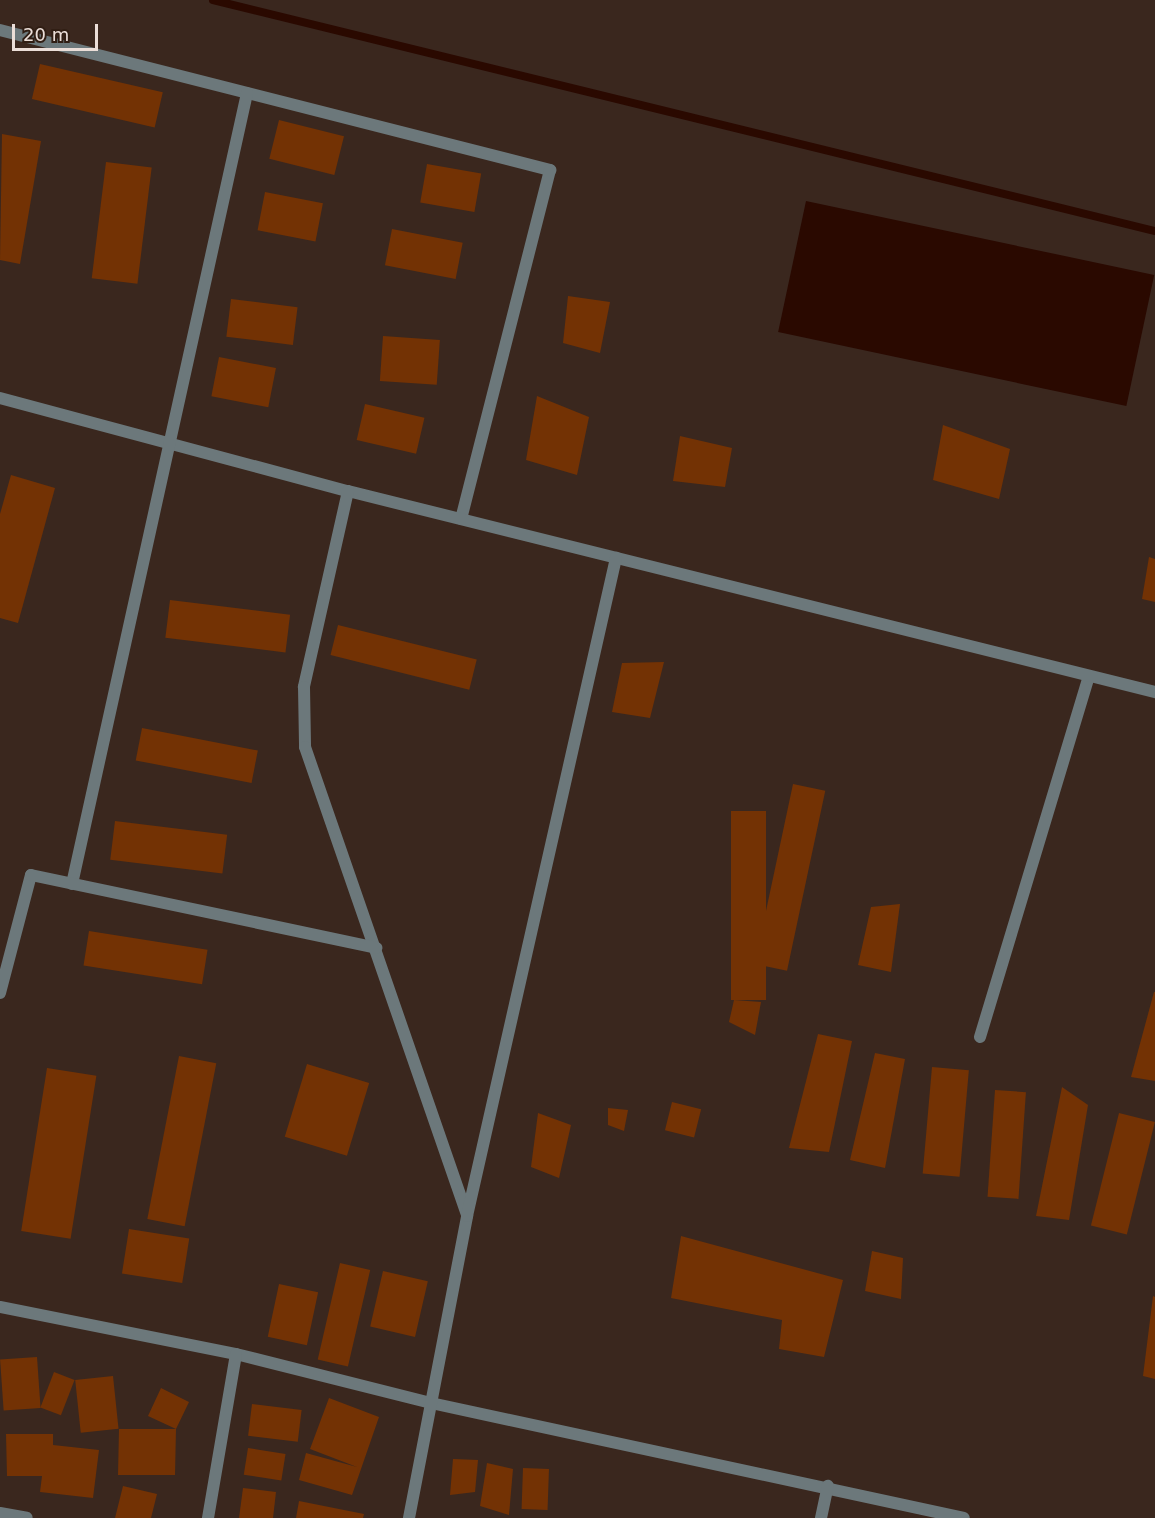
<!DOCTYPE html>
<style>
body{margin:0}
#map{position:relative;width:1155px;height:1518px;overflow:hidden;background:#3a271e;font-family:"DejaVu Sans",sans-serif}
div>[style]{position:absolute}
.water>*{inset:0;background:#2a0900;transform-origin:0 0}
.stream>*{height:8px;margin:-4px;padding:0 4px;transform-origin:4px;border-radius:4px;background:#2a0900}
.building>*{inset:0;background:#733204;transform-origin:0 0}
.lane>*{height:12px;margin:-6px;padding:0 6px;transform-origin:6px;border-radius:6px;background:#6c787b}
.street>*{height:12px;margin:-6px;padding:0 6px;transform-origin:6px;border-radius:6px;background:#6c787b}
span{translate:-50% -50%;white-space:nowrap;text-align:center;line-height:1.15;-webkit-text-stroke:5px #301e14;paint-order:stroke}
.scale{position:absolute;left:12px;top:24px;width:86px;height:27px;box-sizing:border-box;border:3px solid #ebded8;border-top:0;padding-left:8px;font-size:18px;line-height:21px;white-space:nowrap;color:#ebded8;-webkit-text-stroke:4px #301e14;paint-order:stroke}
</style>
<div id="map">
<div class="water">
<div style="left:806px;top:201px;width:356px;height:134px;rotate:12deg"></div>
</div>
<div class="stream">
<div style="left:213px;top:0;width:970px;rotate:13.78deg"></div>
</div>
<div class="building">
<div style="left:40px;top:64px;width:126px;height:36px;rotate:13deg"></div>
<div style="left:279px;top:120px;width:67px;height:40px;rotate:14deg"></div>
<div style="clip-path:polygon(2px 134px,41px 141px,20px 264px,0 260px)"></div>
<div style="left:106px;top:162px;width:46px;height:117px;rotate:7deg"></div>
<div style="left:427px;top:164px;width:55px;height:39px;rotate:10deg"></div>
<div style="left:265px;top:192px;width:59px;height:39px;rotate:11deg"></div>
<div style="left:392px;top:229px;width:72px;height:37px;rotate:11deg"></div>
<div style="clip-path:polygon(568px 296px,610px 302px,600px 353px,563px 343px)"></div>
<div style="left:231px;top:299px;width:67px;height:38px;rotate:7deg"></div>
<div style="left:383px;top:336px;width:57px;height:45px;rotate:4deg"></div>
<div style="left:219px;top:357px;width:58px;height:40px;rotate:11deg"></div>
<div style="clip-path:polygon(537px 396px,589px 417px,577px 475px,526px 460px)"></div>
<div style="left:365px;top:404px;width:61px;height:37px;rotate:13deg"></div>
<div style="clip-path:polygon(943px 425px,1010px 449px,999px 499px,933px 480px)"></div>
<div style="clip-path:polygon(680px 436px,732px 448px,725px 487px,673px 481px)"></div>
<div style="clip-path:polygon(11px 475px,55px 488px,18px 623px,0 618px,0 514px)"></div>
<div style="clip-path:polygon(1149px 557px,1155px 559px,1155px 602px,1142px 599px)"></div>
<div style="left:170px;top:600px;width:121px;height:38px;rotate:7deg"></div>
<div style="left:338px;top:625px;width:143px;height:31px;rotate:14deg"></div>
<div style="clip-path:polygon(664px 662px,650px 718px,612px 712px,622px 663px)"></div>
<div style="left:142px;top:728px;width:118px;height:33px;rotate:11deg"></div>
<div style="left:793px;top:784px;width:33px;height:184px;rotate:12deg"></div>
<div style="left:731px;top:811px;width:35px;height:189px"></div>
<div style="left:115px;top:821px;width:113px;height:39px;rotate:7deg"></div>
<div style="clip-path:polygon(900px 904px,891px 972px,858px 965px,871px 907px)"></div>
<div style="left:89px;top:931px;width:120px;height:35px;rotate:9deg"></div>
<div style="clip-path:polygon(1154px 992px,1155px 992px,1155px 1081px,1131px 1077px)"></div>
<div style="clip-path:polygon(734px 1000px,761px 1002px,755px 1035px,729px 1022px)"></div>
<div style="clip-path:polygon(818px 1034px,852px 1041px,829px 1152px,789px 1148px)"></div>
<div style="clip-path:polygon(875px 1053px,905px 1059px,885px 1168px,850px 1160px)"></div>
<div style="left:179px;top:1056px;width:38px;height:166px;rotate:11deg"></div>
<div style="left:307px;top:1064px;width:65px;height:76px;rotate:17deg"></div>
<div style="left:932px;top:1067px;width:37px;height:107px;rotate:5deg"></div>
<div style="left:47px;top:1068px;width:50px;height:165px;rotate:9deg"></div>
<div style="clip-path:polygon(1062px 1087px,1088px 1105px,1069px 1220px,1036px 1216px)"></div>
<div style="left:995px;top:1090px;width:31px;height:107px;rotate:4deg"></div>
<div style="left:672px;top:1102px;width:30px;height:29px;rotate:14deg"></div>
<div style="clip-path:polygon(608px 1108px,628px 1110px,624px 1131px,608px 1125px)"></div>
<div style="clip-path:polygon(538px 1113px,571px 1125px,559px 1178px,531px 1167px)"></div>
<div style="left:1119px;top:1113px;width:37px;height:116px;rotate:14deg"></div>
<div style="left:129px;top:1229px;width:61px;height:45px;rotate:9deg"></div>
<div style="clip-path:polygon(681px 1236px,843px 1280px,824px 1357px,779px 1349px,782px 1320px,671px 1298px)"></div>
<div style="clip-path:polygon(872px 1251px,903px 1258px,901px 1299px,865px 1291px)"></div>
<div style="left:340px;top:1263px;width:31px;height:99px;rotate:13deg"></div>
<div style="left:383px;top:1271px;width:46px;height:57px;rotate:13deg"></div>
<div style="left:279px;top:1284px;width:40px;height:54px;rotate:12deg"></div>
<div style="clip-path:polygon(1153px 1296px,1155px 1297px,1155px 1379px,1143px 1376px)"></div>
<div style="left:37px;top:1357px;width:51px;height:37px;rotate:86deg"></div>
<div style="left:54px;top:1372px;width:22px;height:38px;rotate:21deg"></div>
<div style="left:113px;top:1376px;width:53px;height:38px;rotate:84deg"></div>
<div style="clip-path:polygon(161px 1388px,189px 1402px,176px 1429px,175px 1475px,118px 1475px,119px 1429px,176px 1429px,148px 1416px)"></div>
<div style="clip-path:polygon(329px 1398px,379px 1417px,352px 1495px,299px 1480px,306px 1453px,357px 1467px,310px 1449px)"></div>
<div style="left:252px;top:1404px;width:50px;height:32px;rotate:7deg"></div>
<div style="clip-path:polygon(6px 1434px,53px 1434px,53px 1445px,99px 1450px,93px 1498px,40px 1492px,42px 1476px,7px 1476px)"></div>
<div style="left:248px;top:1448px;width:38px;height:27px;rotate:9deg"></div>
<div style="clip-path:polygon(453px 1459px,478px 1460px,475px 1492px,450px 1495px)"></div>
<div style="clip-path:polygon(487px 1463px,513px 1469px,509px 1515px,480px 1506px)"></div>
<div style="left:523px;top:1468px;width:26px;height:41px;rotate:2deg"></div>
<div style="clip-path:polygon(123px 1486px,157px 1494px,151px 1518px,115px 1518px)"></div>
<div style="clip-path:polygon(243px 1488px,276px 1492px,273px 1518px,239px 1518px)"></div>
<div style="clip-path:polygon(299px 1501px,364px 1514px,363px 1518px,296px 1518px)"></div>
</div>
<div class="lane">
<div style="left:980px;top:1037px;width:377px;rotate:-73.2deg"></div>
</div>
<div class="street">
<div style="left:0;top:30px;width:568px;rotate:14.28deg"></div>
<div style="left:550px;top:170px;width:360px;rotate:104.3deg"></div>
<div style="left:0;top:398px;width:360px;rotate:15deg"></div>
<div style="left:348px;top:491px;width:832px;rotate:13.99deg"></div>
<div style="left:348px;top:491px;width:201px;rotate:102.7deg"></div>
<div style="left:304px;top:687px;width:60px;rotate:89deg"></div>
<div style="left:305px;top:747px;width:495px;rotate:70.9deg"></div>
<div style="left:72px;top:884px;width:810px;rotate:-77.52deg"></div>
<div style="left:0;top:993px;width:122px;rotate:-75.3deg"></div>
<div style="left:31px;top:875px;width:353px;rotate:11.9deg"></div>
<div style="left:0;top:1307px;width:241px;rotate:11.3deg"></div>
<div style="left:236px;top:1354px;width:201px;rotate:14.1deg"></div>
<div style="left:431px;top:1403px;width:545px;rotate:12.18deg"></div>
<div style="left:0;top:1513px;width:27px;rotate:10deg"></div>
<div style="left:208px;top:1518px;width:166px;rotate:-80.3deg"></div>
<div style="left:409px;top:1518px;width:308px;rotate:-79.1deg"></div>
<div style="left:467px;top:1216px;width:675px;rotate:-77.24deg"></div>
<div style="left:821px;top:1518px;width:33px;rotate:-78deg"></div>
</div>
<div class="scale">20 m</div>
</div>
